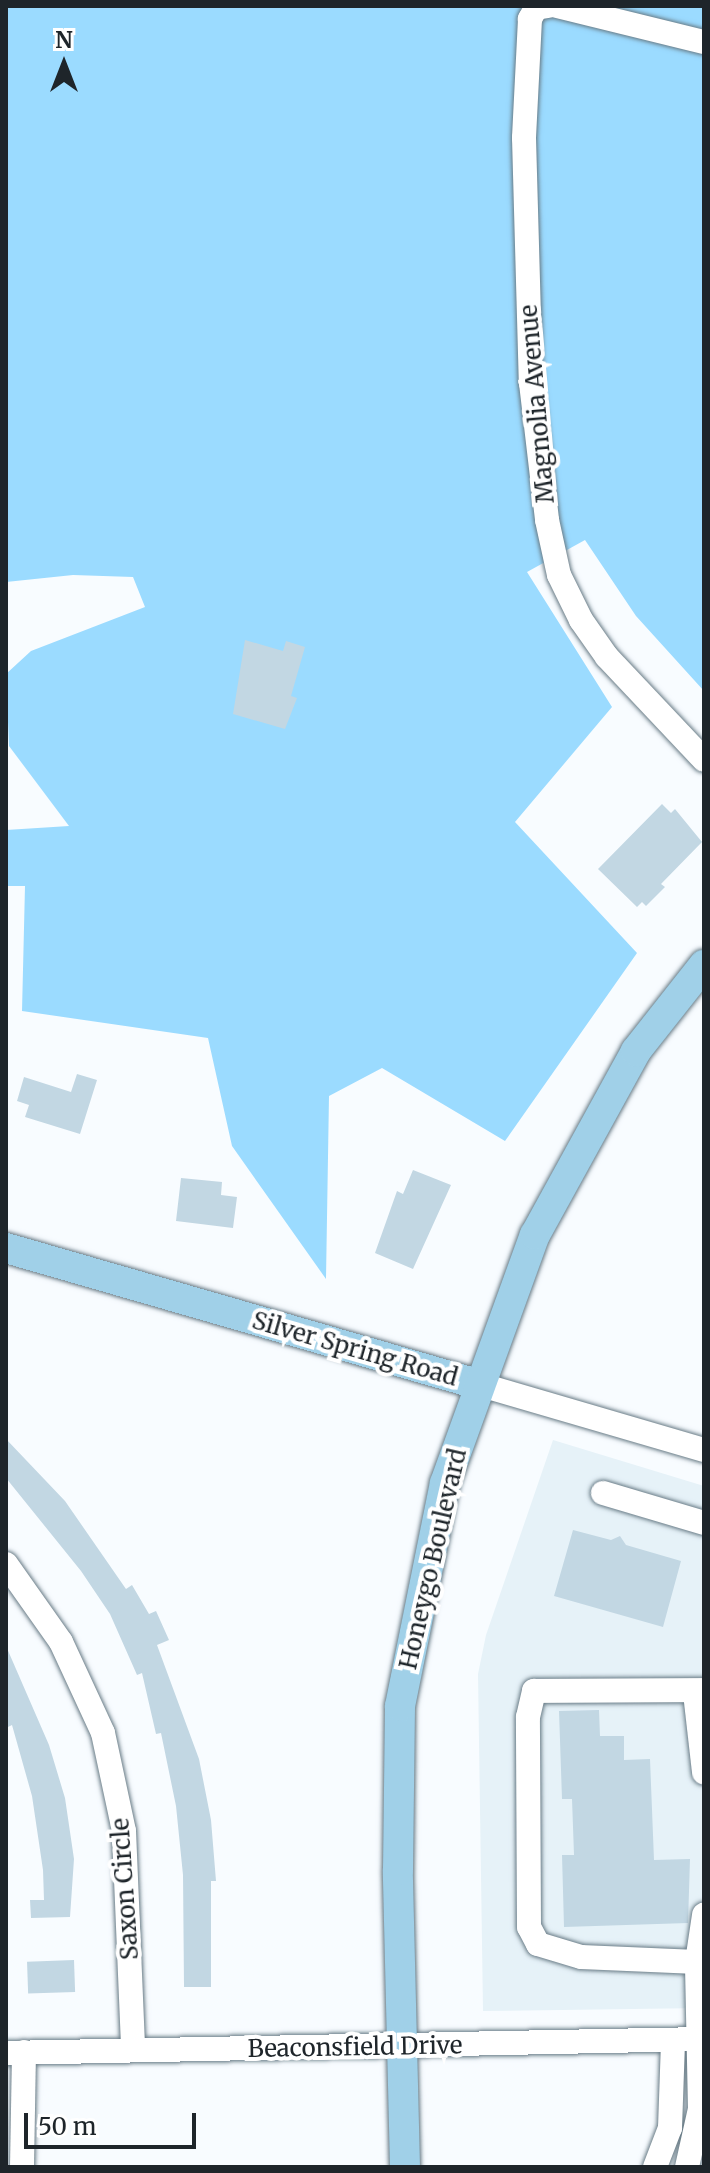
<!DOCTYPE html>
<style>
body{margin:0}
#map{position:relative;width:710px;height:2173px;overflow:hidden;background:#f8fcff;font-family:Merriweather,serif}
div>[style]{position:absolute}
.built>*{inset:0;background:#e6f2f8}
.green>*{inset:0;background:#9bdbff}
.building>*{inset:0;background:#c2d7e3;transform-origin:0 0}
.roads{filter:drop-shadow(0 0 2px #697c87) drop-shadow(0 0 2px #697c87)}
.minor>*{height:24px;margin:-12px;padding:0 12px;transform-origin:12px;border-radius:12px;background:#fff}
.major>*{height:30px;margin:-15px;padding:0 15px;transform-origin:15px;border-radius:15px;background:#a0d0e8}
span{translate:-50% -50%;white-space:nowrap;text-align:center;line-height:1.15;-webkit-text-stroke:8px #fff;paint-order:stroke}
.street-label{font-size:24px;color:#1e252a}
.frame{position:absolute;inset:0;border:8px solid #1e252a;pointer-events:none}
.north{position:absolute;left:24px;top:24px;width:80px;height:80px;-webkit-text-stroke:6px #fff;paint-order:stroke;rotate:0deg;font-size:22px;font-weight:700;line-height:32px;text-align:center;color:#1e252a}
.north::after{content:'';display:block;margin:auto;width:28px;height:36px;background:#1e252a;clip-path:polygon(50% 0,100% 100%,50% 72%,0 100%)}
.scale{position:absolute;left:24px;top:2113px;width:172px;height:36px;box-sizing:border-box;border:4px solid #1e252a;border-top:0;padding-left:10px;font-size:24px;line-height:28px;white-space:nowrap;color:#1e252a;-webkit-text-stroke:6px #fff;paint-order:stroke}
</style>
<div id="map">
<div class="built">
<div style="clip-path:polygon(553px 1440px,704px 1486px,704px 2008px,483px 2011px,478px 1674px,486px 1635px)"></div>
</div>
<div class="green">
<div style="clip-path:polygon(6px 6px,704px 6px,704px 691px,636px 616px,585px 540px,527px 572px,612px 707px,515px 822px,637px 953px,505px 1141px,382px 1068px,329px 1096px,326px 1279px,232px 1146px,208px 1038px,22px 1011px,25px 886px,6px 886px,6px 830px,69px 826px,9px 746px,6px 674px,31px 651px,145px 607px,133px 577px,73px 575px,6px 582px)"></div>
</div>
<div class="building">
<div style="clip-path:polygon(245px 640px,283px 651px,286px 641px,305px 647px,291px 696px,297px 698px,285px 729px,233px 714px)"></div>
<div style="clip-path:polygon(662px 804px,671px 813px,675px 809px,702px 842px,661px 884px,665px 887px,646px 906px,642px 902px,637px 907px,598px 869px)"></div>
<div style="clip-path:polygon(77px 1074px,97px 1080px,80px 1134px,25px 1117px,29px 1105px,17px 1101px,24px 1077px,71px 1092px)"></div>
<div style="clip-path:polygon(413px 1170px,451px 1185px,413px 1269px,375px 1253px,397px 1191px,403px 1194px)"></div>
<div style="clip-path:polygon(181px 1178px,222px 1182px,221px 1195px,237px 1197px,233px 1228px,176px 1221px)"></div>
<div style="clip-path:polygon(6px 1439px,65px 1501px,126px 1589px,132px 1585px,149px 1614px,156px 1611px,169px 1640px,157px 1645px,199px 1759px,211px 1820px,216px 1881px,211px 1881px,211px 1987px,184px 1987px,183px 1875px,176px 1806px,161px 1733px,156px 1734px,142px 1673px,137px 1675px,110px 1614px,81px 1571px,6px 1478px)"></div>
<div style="clip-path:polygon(573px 1530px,611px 1540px,620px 1536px,626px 1545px,681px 1561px,663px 1627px,554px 1596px)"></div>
<div style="clip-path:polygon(6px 1646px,49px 1745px,65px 1798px,74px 1859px,70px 1917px,31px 1918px,30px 1900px,44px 1900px,43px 1870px,32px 1796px,12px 1725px,6px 1728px)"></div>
<div style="clip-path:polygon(599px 1710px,600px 1736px,624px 1736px,624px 1760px,650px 1759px,654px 1860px,690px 1859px,688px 1923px,564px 1927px,562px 1855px,574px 1855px,572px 1799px,562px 1799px,559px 1711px)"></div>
<div style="left:74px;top:1960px;width:32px;height:47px;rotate:88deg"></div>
</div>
<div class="roads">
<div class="minor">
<div style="left:548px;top:6px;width:12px;rotate:171deg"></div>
<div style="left:536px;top:8px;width:13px;rotate:119deg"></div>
<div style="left:530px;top:19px;width:119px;rotate:92.9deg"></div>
<div style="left:524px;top:138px;width:245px;rotate:88.4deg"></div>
<div style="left:531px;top:383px;width:138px;rotate:83.3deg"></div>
<div style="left:547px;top:520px;width:56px;rotate:77.7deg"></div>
<div style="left:559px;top:575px;width:50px;rotate:63.9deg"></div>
<div style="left:581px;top:620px;width:45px;rotate:54.9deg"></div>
<div style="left:607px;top:657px;width:141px;rotate:46.7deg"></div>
<div style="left:557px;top:6px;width:151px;rotate:13.8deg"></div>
<div style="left:478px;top:1384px;width:235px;rotate:16.3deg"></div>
<div style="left:603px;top:1493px;width:105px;rotate:16.5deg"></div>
<div style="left:6px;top:1564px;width:95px;rotate:54.8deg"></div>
<div style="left:61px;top:1642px;width:100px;rotate:65.2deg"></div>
<div style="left:103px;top:1733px;width:100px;rotate:77.9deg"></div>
<div style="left:124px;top:1831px;width:219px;rotate:87.6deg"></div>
<div style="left:695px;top:1693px;width:80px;rotate:83.5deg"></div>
<div style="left:697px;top:1962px;width:116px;rotate:-177.5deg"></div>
<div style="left:581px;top:1957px;width:45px;rotate:-163.2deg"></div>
<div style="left:538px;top:1944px;width:19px;rotate:-118deg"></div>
<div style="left:529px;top:1927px;width:210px;rotate:-90.3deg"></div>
<div style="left:528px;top:1717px;width:27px;rotate:-77deg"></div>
<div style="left:534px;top:1691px;width:170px;rotate:-0.3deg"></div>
<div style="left:6px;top:2053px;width:698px;rotate:-1.15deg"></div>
<div style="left:22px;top:2167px;width:115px;rotate:-89deg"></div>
<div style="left:655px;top:2167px;width:42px;rotate:-69deg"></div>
<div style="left:670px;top:2128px;width:88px;rotate:-88deg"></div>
<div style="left:687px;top:2167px;width:59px;rotate:-77.4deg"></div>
<div style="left:700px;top:2109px;width:147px;rotate:-91.2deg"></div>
<div style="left:697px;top:1962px;width:48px;rotate:-81.5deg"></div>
</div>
<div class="major">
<div style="left:6px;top:1248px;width:491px;rotate:16.1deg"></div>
<div style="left:405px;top:2167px;width:297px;rotate:-91.4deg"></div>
<div style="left:398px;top:1870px;width:164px;rotate:-89.3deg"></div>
<div style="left:400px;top:1706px;width:227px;rotate:-78.6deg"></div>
<div style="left:445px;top:1483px;width:264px;rotate:-70.1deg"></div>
<div style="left:535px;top:1235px;width:210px;rotate:-61.2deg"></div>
<div style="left:636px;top:1051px;width:110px;rotate:-51.7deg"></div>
</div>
</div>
<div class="street-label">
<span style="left:537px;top:404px;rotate:-95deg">Magnolia Avenue</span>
<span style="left:355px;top:1349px;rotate:16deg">Silver Spring Road</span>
<span style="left:433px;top:1559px;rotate:-77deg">Honeygo Boulevard</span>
<span style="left:125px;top:1889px;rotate:-94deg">Saxon Circle</span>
<span style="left:355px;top:2047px;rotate:-1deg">Beaconsfield Drive</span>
</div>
<div class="frame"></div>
<div class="north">N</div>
<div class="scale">50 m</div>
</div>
